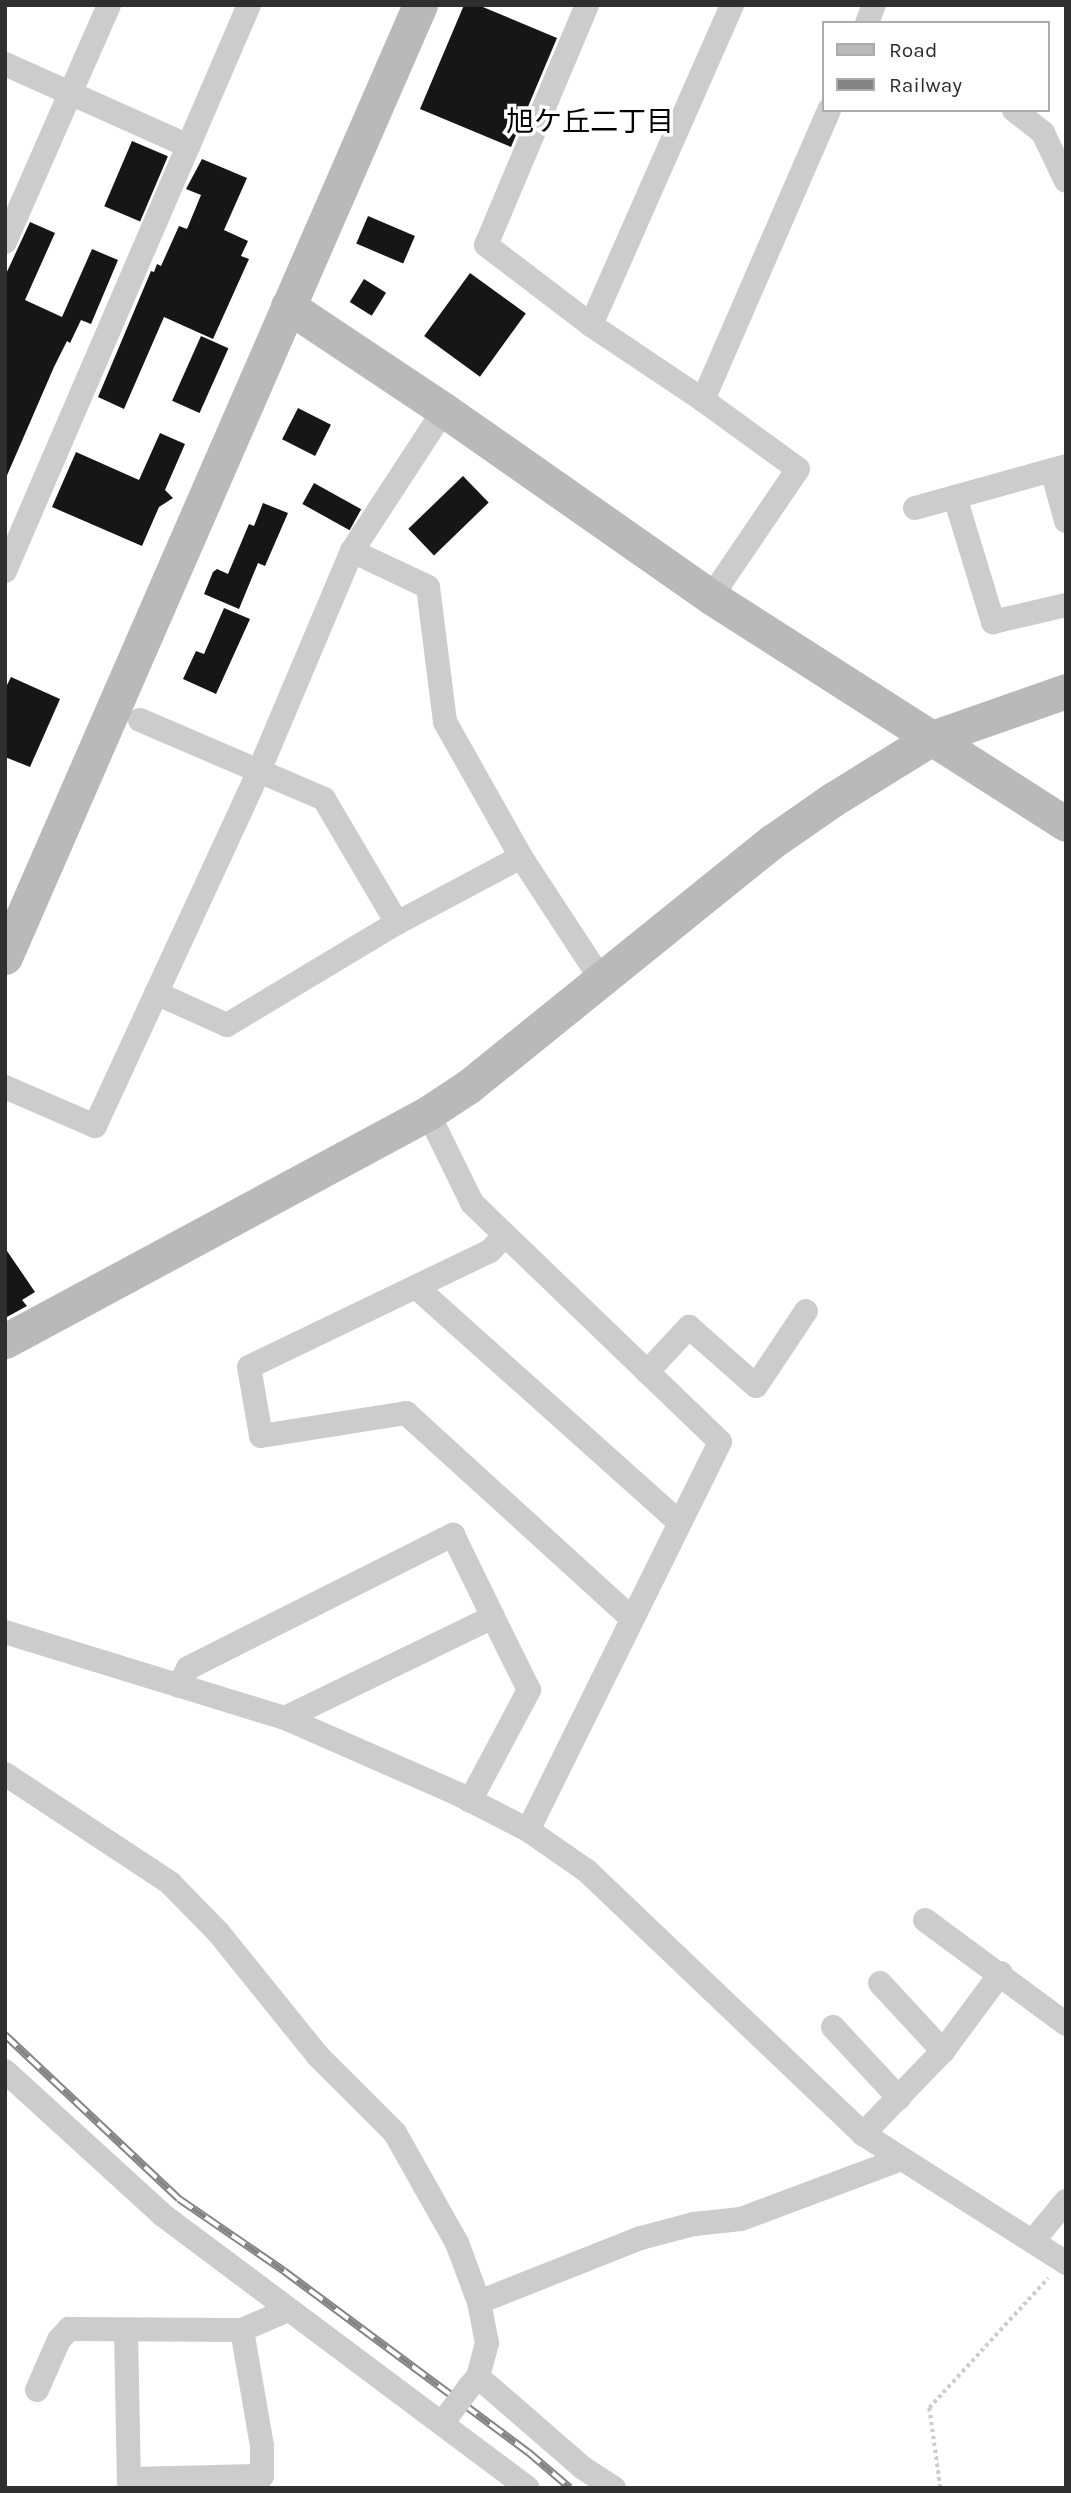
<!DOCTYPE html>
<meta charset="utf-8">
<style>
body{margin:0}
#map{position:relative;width:1071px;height:2493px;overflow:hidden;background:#fff;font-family:Karla,"Noto Sans JP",sans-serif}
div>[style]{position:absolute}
.building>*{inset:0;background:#161616;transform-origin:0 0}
.path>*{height:3.5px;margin-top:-1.75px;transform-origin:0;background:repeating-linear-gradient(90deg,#ccc 0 3.5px,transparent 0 7px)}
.street>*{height:24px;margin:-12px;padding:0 12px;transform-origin:12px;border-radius:12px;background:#ccc}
.secondary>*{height:35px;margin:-17.5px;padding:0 17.5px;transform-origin:17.5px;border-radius:17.5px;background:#b9b9b9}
.rail>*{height:8px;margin-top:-4px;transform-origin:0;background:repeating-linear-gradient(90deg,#fff 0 16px,#848484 0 32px);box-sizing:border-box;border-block:2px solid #848484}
.street-bridge>*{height:24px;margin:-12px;padding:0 12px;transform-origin:12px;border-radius:12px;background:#ccc}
span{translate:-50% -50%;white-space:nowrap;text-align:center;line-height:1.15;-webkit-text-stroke:7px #fff;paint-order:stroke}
.neighbourhood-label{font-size:28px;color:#000}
.frame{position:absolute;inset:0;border:7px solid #2f2f2f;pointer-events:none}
.legend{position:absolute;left:822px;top:21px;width:228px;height:91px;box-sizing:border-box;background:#fff;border:2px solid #acacac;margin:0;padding:9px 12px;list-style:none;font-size:21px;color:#2f2f2f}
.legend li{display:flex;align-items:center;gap:14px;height:35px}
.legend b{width:35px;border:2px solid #acacac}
</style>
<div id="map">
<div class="building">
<div style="clip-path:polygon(464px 5px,478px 5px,557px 38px,511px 147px,420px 109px)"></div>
<div style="left:132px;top:141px;width:39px;height:71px;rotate:23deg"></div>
<div style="clip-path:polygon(202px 159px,247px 178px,224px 230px,248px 241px,241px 256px,249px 259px,213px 339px,164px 317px,124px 409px,98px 397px,151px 271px,154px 272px,157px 264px,161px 266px,179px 226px,187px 229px,201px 195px,186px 189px)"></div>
<div style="left:368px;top:216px;width:51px;height:30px;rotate:23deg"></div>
<div style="clip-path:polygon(30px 222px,55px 233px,25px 300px,62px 317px,92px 249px,118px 260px,91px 324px,81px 320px,70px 343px,67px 341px,54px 367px,5px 480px,5px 276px)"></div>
<div style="left:470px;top:273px;width:69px;height:78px;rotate:36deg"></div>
<div style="left:364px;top:279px;width:26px;height:27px;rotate:32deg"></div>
<div style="left:201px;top:336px;width:30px;height:71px;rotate:24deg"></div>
<div style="left:298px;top:408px;width:37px;height:35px;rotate:27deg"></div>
<div style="clip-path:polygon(160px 433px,185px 444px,165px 490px,173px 498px,159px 507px,142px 546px,52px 507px,76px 452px,139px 480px)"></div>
<div style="left:463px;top:476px;width:37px;height:76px;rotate:46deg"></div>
<div style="left:314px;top:483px;width:54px;height:24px;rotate:29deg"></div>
<div style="clip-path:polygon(263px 503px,288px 513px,265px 566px,258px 563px,239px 609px,204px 594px,213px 572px,217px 569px,228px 574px,249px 524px,254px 526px)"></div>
<div style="clip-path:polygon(224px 608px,250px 619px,216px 694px,183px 679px,196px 651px,204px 654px)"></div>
<div style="clip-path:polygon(11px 677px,60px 699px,30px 767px,5px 757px,5px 689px)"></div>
<div style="clip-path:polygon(5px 1248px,35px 1292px,22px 1300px,27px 1306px,5px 1318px)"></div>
</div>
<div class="path">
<div style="left:940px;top:2488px;width:81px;rotate:-97.8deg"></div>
<div style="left:929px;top:2408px;width:176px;rotate:-47.5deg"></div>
</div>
<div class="street">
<div style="left:587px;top:5px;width:260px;rotate:112.8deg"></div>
<div style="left:486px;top:245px;width:132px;rotate:37.3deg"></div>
<div style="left:591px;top:325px;width:135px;rotate:33.8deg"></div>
<div style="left:703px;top:400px;width:117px;rotate:36deg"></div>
<div style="left:798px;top:469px;width:155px;rotate:124.2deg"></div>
<div style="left:867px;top:23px;width:19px;rotate:-69deg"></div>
<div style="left:5px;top:64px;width:201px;rotate:24.1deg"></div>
<div style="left:1014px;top:110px;width:37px;rotate:38deg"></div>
<div style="left:1043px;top:133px;width:53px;rotate:64.4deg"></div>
<div style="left:5px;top:242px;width:259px;rotate:-66.3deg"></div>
<div style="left:591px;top:325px;width:350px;rotate:-66.2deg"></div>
<div style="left:703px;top:400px;width:316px;rotate:-66.5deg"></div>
<div style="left:1052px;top:470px;width:53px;rotate:74.6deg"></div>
<div style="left:955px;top:497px;width:131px;rotate:73.1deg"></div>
<div style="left:993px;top:622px;width:75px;rotate:-13.1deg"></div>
<div style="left:915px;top:508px;width:157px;rotate:-15.5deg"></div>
<div style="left:352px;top:551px;width:84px;rotate:25.3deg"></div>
<div style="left:428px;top:587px;width:136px;rotate:82.8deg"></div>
<div style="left:445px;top:722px;width:155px;rotate:60.6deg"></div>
<div style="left:521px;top:857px;width:148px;rotate:56.8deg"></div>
<div style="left:5px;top:571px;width:616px;rotate:-66.68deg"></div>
<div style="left:140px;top:720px;width:200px;rotate:23.2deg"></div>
<div style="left:324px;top:799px;width:144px;rotate:59.5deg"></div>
<div style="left:156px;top:993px;width:78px;rotate:24.3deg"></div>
<div style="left:227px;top:1025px;width:198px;rotate:-31deg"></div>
<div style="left:397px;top:923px;width:140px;rotate:-28deg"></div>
<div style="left:5px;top:1087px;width:98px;rotate:23.4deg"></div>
<div style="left:95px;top:1126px;width:391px;rotate:-65.2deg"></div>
<div style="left:259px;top:771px;width:239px;rotate:-67.1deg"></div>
<div style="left:352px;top:551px;width:168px;rotate:-56.9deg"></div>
<div style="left:428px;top:1113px;width:100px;rotate:63.9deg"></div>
<div style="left:472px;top:1203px;width:344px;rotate:43.9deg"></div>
<div style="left:720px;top:1442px;width:433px;rotate:116.3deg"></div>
<div style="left:505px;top:1235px;width:22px;rotate:133deg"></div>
<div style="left:490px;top:1251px;width:267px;rotate:154.3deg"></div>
<div style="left:249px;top:1367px;width:70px;rotate:80.1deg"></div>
<div style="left:261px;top:1436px;width:147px;rotate:-9deg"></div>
<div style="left:406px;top:1413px;width:304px;rotate:42.3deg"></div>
<div style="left:416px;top:1287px;width:351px;rotate:41.8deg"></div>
<div style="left:647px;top:1372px;width:62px;rotate:-47deg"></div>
<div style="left:689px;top:1327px;width:89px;rotate:41.4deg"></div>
<div style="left:756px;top:1386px;width:90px;rotate:-56.3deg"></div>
<div style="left:5px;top:1632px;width:293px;rotate:17.1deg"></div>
<div style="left:285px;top:1718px;width:191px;rotate:23.7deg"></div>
<div style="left:460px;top:1795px;width:76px;rotate:27.2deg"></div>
<div style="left:528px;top:1830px;width:72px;rotate:34.8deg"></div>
<div style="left:587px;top:1871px;width:381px;rotate:43.6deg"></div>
<div style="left:863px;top:2134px;width:241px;rotate:32.4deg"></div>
<div style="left:179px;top:1686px;width:20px;rotate:-63deg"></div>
<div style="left:188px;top:1668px;width:297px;rotate:-26.7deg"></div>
<div style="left:453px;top:1535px;width:91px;rotate:64deg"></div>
<div style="left:493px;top:1617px;width:231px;rotate:154.1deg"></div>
<div style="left:5px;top:1774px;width:198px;rotate:33.4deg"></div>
<div style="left:170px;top:1883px;width:69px;rotate:45.6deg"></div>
<div style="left:218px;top:1932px;width:159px;rotate:51.1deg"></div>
<div style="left:318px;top:2056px;width:109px;rotate:45deg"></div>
<div style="left:395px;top:2133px;width:126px;rotate:60.6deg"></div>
<div style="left:457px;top:2243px;width:63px;rotate:69.6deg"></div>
<div style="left:479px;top:2302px;width:42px;rotate:79deg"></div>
<div style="left:487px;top:2343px;width:35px;rotate:105deg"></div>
<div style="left:478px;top:2377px;width:13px;rotate:132deg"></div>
<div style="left:470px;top:1801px;width:126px;rotate:-62deg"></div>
<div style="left:529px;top:1690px;width:81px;rotate:-116.3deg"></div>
<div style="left:925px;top:1920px;width:175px;rotate:36.4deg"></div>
<div style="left:880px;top:1983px;width:93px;rotate:47.2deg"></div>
<div style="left:833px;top:2027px;width:97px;rotate:47.1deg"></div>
<div style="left:5px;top:2071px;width:215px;rotate:42.4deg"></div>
<div style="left:164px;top:2216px;width:454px;rotate:36.8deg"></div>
<div style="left:863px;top:2134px;width:115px;rotate:-46.1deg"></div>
<div style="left:943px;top:2051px;width:97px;rotate:-53.4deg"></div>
<div style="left:1033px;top:2241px;width:52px;rotate:-50.5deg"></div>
<div style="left:479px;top:2302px;width:174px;rotate:-21.6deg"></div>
<div style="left:641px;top:2238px;width:55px;rotate:-14.8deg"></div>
<div style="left:694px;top:2224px;width:47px;rotate:-6.1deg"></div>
<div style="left:741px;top:2219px;width:169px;rotate:-20.5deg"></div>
<div style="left:126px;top:2330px;width:158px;rotate:88.9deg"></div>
<div style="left:478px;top:2377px;width:139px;rotate:40.9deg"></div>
<div style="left:583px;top:2468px;width:37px;rotate:33deg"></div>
<div style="left:37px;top:2390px;width:55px;rotate:-66.3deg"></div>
<div style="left:59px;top:2340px;width:15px;rotate:-48deg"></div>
<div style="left:69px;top:2329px;width:173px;rotate:0.3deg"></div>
<div style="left:242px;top:2330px;width:50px;rotate:-23.5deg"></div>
<div style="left:129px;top:2479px;width:133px;rotate:-1.3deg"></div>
<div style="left:262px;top:2476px;width:30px;rotate:-90deg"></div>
<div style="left:262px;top:2446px;width:118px;rotate:-99.8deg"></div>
</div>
<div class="secondary">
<div style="left:288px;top:306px;width:187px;rotate:33.7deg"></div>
<div style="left:444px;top:410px;width:326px;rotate:35deg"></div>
<div style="left:711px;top:597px;width:421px;rotate:32.6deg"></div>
<div style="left:5px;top:957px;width:1039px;rotate:-66.45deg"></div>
<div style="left:5px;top:1341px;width:481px;rotate:-28.3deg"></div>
<div style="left:428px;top:1113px;width:49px;rotate:-33.4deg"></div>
<div style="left:469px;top:1086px;width:390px;rotate:-38.9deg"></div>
<div style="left:773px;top:841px;width:72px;rotate:-34.8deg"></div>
<div style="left:832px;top:800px;width:118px;rotate:-31.8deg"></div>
<div style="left:932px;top:738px;width:142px;rotate:-19.3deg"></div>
</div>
<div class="rail">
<div style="left:5px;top:2035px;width:239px;rotate:43.3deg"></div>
<div style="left:179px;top:2199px;width:127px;rotate:34.4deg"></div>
<div style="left:284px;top:2271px;width:304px;rotate:36.6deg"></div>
<div style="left:528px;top:2452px;width:55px;rotate:40.6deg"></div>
</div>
<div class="street-bridge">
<div style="left:446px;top:2418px;width:39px;rotate:-53deg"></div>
</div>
<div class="neighbourhood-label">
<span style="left:590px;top:122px">旭ケ丘二丁目</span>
</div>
<div class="frame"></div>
<ul class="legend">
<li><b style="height:9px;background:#b9b9b9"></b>Road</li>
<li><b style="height:9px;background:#848484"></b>Railway</li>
</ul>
</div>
